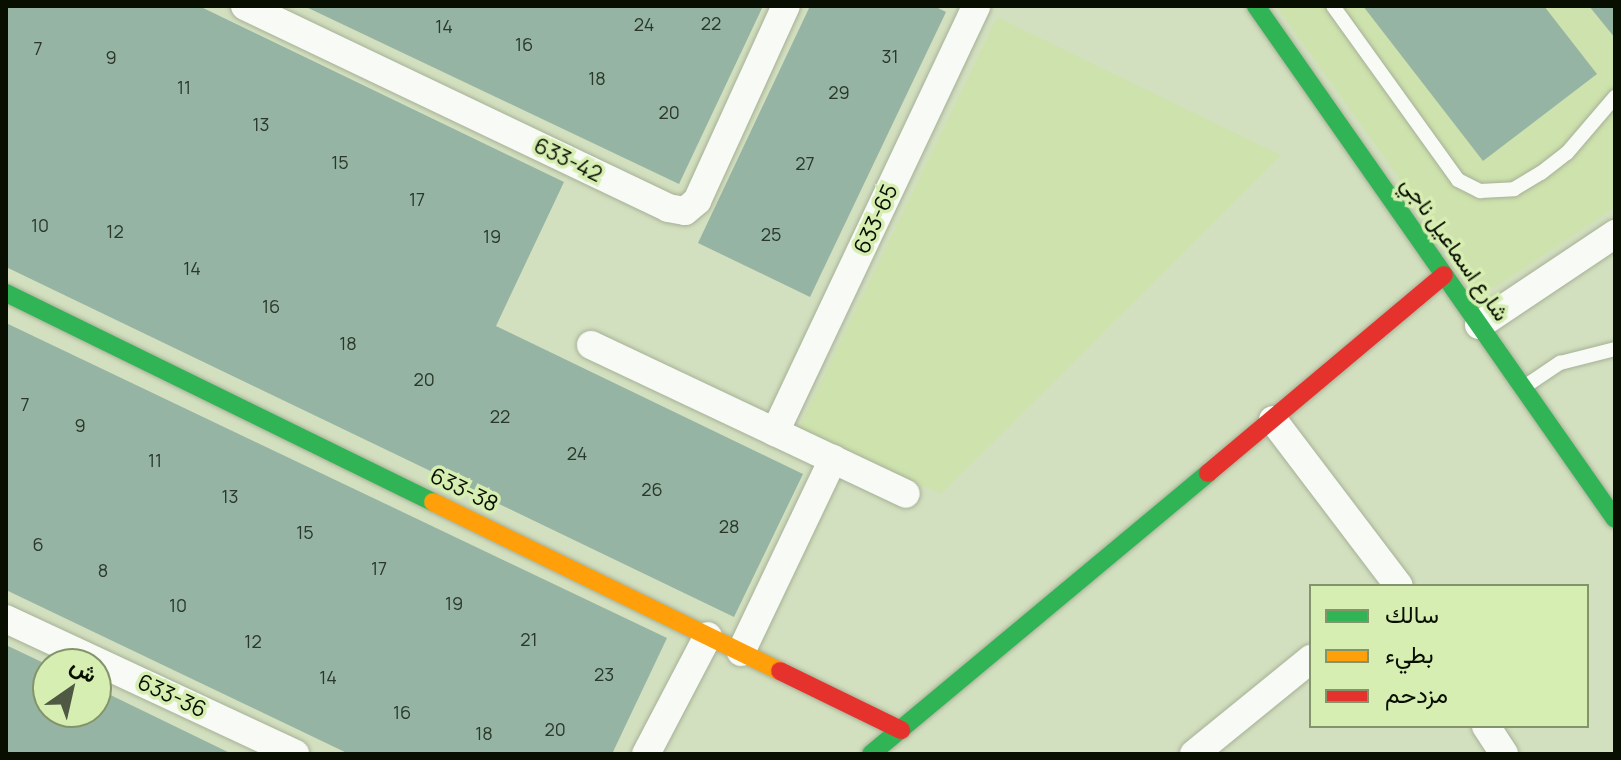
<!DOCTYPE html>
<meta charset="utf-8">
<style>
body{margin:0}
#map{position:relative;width:1621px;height:760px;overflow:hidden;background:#d3e0bf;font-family:Manrope,Vazirmatn,sans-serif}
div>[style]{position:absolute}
.built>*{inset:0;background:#cee2ad}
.building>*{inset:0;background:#95b4a3}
.roads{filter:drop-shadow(0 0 2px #a6b097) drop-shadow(0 0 2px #a6b097)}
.lane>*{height:14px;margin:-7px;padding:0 7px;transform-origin:7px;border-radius:7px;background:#f8faf5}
.street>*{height:28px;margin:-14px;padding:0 14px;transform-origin:14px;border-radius:14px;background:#f8faf5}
.fast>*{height:18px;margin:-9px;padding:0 9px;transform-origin:9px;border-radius:9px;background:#30b455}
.slow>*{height:18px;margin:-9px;padding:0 9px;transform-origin:9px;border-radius:9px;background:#ff9f0a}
.jam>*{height:18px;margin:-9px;padding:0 9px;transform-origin:9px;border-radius:9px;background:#e5322d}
span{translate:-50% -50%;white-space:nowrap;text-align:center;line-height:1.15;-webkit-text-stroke:7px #d6eeb1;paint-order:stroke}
.number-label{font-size:18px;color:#2b3829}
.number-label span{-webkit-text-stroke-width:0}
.street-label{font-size:22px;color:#080e00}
.frame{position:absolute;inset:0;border:8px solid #080e00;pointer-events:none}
.legend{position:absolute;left:1309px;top:584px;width:280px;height:144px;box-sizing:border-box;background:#d6eeb1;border:2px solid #84946a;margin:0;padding:10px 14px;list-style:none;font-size:24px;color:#080e00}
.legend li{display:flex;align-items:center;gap:16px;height:40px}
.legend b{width:40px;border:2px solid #84946a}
.north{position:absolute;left:32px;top:648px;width:80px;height:80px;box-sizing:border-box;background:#d6eeb1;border:2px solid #84946a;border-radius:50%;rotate:34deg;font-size:22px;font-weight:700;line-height:32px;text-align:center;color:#080e00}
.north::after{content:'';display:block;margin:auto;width:28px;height:36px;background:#4f5843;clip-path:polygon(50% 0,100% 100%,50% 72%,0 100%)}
</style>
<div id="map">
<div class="built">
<div style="clip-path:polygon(1276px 6px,1615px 6px,1615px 208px,1494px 288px,1475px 284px)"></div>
<div style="clip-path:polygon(997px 17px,1281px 155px,941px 494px,799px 428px)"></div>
</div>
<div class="building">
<div style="clip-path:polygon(6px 6px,199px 6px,564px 182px,496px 326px,803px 474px,734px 617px,6px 267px)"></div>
<div style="clip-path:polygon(304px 6px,763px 6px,679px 184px)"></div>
<div style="clip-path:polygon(810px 6px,934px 6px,946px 12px,810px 297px,698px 243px)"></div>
<div style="clip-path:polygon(1363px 6px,1544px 6px,1597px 74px,1483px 161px)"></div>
<div style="clip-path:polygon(1589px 6px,1615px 6px,1615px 38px)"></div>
<div style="clip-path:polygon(6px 323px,667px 638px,612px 754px,349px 754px,6px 590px)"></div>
<div style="clip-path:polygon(6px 645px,48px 665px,48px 712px,96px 712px,96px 688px,232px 754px,6px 754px)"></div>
</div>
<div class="roads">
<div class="lane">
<div style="left:1333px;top:6px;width:214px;rotate:54.3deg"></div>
<div style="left:1458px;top:180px;width:25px;rotate:27deg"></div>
<div style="left:1480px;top:191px;width:34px;rotate:-3deg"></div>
<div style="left:1514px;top:189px;width:31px;rotate:-31deg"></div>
<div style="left:1541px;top:173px;width:33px;rotate:-38deg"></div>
<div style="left:1567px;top:153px;width:74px;rotate:-49.4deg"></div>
<div style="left:1527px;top:385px;width:40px;rotate:-34deg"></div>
<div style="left:1560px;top:363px;width:57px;rotate:-14.3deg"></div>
</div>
<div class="street">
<div style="left:245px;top:6px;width:469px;rotate:25.5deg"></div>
<div style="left:668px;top:208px;width:17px;rotate:10deg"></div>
<div style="left:685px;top:211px;width:16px;rotate:-40deg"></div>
<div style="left:697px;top:201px;width:214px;rotate:-65.5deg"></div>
<div style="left:1479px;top:325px;width:164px;rotate:-33.8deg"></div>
<div style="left:591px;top:345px;width:348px;rotate:25.3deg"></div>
<div style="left:1273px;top:420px;width:208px;rotate:52.8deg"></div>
<div style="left:775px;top:432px;width:471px;rotate:-64.7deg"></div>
<div style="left:6px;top:619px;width:319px;rotate:25deg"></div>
<div style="left:741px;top:652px;width:214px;rotate:-64.5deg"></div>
<div style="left:1486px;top:726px;width:33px;rotate:57deg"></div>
<div style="left:646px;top:754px;width:133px;rotate:-62.3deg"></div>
<div style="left:1194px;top:754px;width:151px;rotate:-39.1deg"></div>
</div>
<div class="fast">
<div style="left:1256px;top:6px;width:626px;rotate:55.02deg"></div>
<div style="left:6px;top:293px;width:475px;rotate:26.1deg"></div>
<div style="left:871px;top:754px;width:439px;rotate:-39.8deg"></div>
</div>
<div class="slow">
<div style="left:433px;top:502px;width:386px;rotate:26deg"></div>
</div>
<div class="jam">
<div style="left:1208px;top:473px;width:308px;rotate:-40deg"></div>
<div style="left:780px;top:671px;width:135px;rotate:26deg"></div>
</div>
</div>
<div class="number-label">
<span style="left:711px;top:23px">22</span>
<span style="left:644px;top:24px">24</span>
<span style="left:444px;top:26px">14</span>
<span style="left:524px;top:44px">16</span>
<span style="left:38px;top:48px">7</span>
<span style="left:890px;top:56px">31</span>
<span style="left:111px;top:57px">9</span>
<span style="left:597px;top:78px">18</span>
<span style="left:184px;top:87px">11</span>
<span style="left:839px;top:92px">29</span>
<span style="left:669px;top:112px">20</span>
<span style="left:261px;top:124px">13</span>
<span style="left:340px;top:162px">15</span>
<span style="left:805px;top:163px">27</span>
<span style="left:417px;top:199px">17</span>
<span style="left:40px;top:225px">10</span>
<span style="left:115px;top:231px">12</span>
<span style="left:771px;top:234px">25</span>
<span style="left:492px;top:236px">19</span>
<span style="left:192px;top:268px">14</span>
<span style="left:271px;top:306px">16</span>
<span style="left:348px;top:343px">18</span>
<span style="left:424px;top:379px">20</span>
<span style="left:25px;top:404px">7</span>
<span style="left:500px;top:416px">22</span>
<span style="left:80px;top:425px">9</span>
<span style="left:577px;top:453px">24</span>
<span style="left:155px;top:460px">11</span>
<span style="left:652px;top:489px">26</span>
<span style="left:230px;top:496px">13</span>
<span style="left:729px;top:526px">28</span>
<span style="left:305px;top:532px">15</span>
<span style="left:38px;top:544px">6</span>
<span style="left:379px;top:568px">17</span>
<span style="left:103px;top:570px">8</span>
<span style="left:454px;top:603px">19</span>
<span style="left:178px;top:605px">10</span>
<span style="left:529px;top:639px">21</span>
<span style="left:253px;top:641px">12</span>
<span style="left:604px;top:674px">23</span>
<span style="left:328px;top:677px">14</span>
<span style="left:402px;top:712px">16</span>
<span style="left:555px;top:729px">20</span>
<span style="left:484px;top:733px">18</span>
</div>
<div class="street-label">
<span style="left:568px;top:160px;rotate:26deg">633-42</span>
<span style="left:876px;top:219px;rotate:-65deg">633-65</span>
<span style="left:1455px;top:249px;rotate:55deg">شارع اسماعيل ناجي</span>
<span style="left:464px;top:490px;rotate:26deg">633-38</span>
<span style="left:172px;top:696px;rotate:25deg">633-36</span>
</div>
<div class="frame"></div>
<ul class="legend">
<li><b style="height:10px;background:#30b455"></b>سالك</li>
<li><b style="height:10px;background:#ff9f0a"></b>بطيء</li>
<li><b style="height:10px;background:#e5322d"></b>مزدحم</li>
</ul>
<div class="north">ش</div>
</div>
